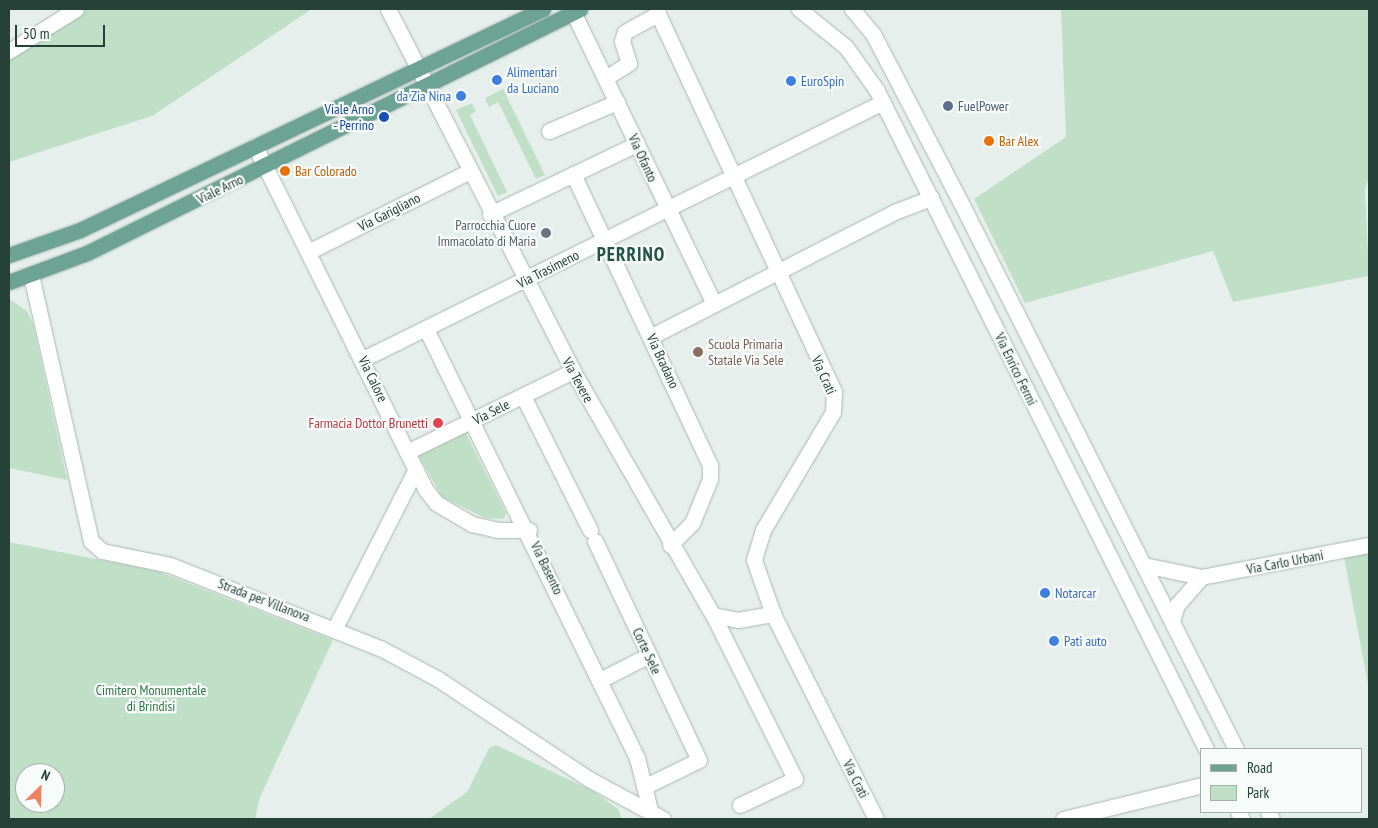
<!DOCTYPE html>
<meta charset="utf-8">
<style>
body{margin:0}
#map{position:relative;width:1378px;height:828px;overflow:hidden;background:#e6efeb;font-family:"PT Sans Narrow",sans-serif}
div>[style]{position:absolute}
.green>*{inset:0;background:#c0dfc7}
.roads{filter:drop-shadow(0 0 1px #a8b7b2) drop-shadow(0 0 1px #a8b7b2)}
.minor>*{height:15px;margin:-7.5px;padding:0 7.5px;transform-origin:7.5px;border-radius:7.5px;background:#fff}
.major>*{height:15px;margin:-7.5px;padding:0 7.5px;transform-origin:7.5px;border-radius:7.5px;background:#6ca393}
.dots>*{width:14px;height:14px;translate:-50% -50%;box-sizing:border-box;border:2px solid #f7fbf9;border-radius:50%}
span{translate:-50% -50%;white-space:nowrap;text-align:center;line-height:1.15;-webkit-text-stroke:4.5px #f7fbf9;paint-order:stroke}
.shop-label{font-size:14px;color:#366cbe}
.left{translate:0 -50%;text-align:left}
.right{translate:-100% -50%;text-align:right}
.service-label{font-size:14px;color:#4e5e75}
.transit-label{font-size:14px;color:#164399}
.food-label{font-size:14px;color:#c56008}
.street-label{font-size:14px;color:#254138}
.worship-label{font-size:14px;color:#5b616d}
.education-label{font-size:14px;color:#785e54}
.health-label{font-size:14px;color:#be3a42}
.park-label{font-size:14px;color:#2f7749}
.district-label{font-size:19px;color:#215345;font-weight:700;letter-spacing:1px}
.frame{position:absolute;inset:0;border:10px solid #254138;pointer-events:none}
.legend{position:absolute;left:1200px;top:748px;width:162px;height:65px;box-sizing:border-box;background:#f7fbf9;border:1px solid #a3b1ac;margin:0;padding:6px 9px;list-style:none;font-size:15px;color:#254138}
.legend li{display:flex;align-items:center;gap:10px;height:25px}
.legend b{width:25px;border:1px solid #a3b1ac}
.north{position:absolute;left:15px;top:763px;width:50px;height:50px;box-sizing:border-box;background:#f7fbf9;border:1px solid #a3b1ac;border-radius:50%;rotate:24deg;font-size:14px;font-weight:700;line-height:20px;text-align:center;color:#254138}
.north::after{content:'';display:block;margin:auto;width:18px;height:22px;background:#ef8263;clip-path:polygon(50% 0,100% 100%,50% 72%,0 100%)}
.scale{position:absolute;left:15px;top:25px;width:90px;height:22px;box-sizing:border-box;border:2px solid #254138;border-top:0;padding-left:6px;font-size:15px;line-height:18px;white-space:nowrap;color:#254138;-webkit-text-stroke:4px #f7fbf9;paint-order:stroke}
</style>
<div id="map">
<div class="green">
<div style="clip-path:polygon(84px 9px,312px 9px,152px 116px,9px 162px,9px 57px)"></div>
<div style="clip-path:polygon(1061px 9px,1369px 9px,1369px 176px,1365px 190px,1369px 276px,1233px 302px,1213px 251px,1025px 303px,974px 199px,1066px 137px)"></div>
<div style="clip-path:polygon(503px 89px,545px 175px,536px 179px,498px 102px,489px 107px,485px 98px)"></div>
<div style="clip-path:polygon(472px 103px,476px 111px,470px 115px,507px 192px,498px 196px,456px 110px)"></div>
<div style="clip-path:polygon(9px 299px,27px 311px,33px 324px,67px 480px,9px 468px)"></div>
<div style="clip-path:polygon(464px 430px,506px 513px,504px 519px,485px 518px,442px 497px,417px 452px)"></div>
<div style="clip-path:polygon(evenodd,9px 542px,157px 571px,333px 640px,260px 797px,255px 819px,9px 819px,9px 542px,25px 773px,55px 773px,55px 803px,25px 803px,25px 773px)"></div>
<div style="clip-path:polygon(1369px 553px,1369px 684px,1368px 684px,1344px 557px)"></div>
<div style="clip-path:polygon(496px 745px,593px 791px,618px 809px,622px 819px,429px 819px,467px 792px,489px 748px)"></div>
</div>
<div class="roads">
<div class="minor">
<div style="left:388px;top:9px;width:407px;rotate:62.9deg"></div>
<div style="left:573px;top:371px;width:281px;rotate:60.2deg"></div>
<div style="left:713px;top:615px;width:25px;rotate:11deg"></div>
<div style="left:738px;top:620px;width:36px;rotate:-10deg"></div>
<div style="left:799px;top:9px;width:60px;rotate:39deg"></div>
<div style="left:846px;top:47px;width:52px;rotate:54.5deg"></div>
<div style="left:876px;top:89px;width:738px;rotate:63.43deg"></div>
<div style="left:852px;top:9px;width:33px;rotate:50deg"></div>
<div style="left:873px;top:34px;width:195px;rotate:62.5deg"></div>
<div style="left:963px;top:207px;width:607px;rotate:63.27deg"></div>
<div style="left:573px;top:12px;width:324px;rotate:64.2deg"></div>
<div style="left:9px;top:51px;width:79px;rotate:-32.1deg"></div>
<div style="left:607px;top:77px;width:26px;rotate:-32deg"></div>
<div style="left:629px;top:63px;width:23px;rotate:-108deg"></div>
<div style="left:622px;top:41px;width:9px;rotate:-72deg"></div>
<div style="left:625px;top:32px;width:38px;rotate:-29deg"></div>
<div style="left:658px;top:14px;width:417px;rotate:65deg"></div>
<div style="left:834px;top:392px;width:20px;rotate:93deg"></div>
<div style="left:833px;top:412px;width:137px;rotate:120.7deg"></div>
<div style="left:763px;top:530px;width:31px;rotate:107deg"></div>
<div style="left:754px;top:560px;width:57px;rotate:70.6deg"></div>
<div style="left:773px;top:614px;width:229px;rotate:63.3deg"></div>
<div style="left:549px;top:131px;width:74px;rotate:-23.1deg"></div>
<div style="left:255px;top:146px;width:384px;rotate:63.6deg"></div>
<div style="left:426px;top:490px;width:16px;rotate:52deg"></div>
<div style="left:436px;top:503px;width:42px;rotate:30.3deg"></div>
<div style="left:472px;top:524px;width:26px;rotate:13deg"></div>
<div style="left:497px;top:530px;width:32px"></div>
<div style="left:573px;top:174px;width:322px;rotate:64.8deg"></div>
<div style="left:710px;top:465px;width:14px;rotate:90deg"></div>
<div style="left:710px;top:479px;width:48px;rotate:112.2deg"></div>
<div style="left:692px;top:523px;width:31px;rotate:135deg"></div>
<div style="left:490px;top:214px;width:163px;rotate:-25.5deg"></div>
<div style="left:310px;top:251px;width:177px;rotate:-26.6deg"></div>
<div style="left:31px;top:275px;width:273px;rotate:77.3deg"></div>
<div style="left:91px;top:541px;width:15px;rotate:42deg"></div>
<div style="left:102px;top:551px;width:69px;rotate:11.6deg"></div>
<div style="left:170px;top:565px;width:226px;rotate:21.6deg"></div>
<div style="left:380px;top:648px;width:66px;rotate:28.1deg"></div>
<div style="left:438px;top:679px;width:181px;rotate:33.5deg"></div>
<div style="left:589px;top:779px;width:84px;rotate:28.4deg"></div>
<div style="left:426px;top:329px;width:478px;rotate:63.8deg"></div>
<div style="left:637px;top:758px;width:58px;rotate:76deg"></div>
<div style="left:652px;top:336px;width:272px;rotate:-27.1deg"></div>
<div style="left:894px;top:212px;width:40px;rotate:-21deg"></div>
<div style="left:363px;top:359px;width:580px;rotate:-26.3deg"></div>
<div style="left:523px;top:396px;width:150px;rotate:63.4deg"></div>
<div style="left:407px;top:452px;width:185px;rotate:-26deg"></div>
<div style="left:595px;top:541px;width:242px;rotate:64.6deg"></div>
<div style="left:699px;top:760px;width:61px;rotate:153.9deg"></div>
<div style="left:1144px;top:565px;width:58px;rotate:11.9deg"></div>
<div style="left:1201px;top:577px;width:171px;rotate:-10.8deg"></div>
<div style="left:713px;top:615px;width:183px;rotate:63.4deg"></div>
<div style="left:795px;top:779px;width:61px;rotate:154.7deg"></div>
<div style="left:1172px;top:621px;width:17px;rotate:-73deg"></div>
<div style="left:1177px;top:605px;width:37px;rotate:-49deg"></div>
<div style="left:335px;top:628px;width:178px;rotate:-63deg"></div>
<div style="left:600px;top:680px;width:55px;rotate:-27deg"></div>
<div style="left:1238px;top:812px;width:8px;rotate:60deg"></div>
<div style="left:1268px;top:812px;width:8px;rotate:60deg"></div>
<div style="left:1063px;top:819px;width:143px;rotate:-13.7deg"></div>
</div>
<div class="major">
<div style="left:9px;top:255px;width:75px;rotate:-19.4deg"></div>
<div style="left:80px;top:230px;width:513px;rotate:-25.52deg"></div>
<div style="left:9px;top:282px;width:83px;rotate:-20.4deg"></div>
<div style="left:87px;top:253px;width:550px;rotate:-26.33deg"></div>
</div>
</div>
<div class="dots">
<div style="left:497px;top:80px;background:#3f7fe0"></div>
<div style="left:791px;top:81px;background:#3f7fe0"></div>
<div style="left:461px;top:96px;background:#3f7fe0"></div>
<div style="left:948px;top:106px;background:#5c6f8a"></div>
<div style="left:384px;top:117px;background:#1a4fb4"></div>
<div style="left:989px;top:141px;background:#e8710a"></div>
<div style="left:285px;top:171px;background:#e8710a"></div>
<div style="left:546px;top:233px;background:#6b7280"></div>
<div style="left:698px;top:352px;background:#8d6e63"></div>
<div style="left:438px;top:423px;background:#e0444e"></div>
<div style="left:1045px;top:593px;background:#3f7fe0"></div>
<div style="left:1054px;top:641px;background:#3f7fe0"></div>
</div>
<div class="shop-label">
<span class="left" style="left:507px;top:80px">Alimentari<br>da Luciano</span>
<span class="left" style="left:801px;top:81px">EuroSpin</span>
<span class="right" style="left:451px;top:96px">da Zia Nina</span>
<span class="left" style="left:1055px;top:593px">Notarcar</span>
<span class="left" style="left:1064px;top:641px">Patì auto</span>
</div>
<div class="service-label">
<span class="left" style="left:958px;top:106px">FuelPower</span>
</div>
<div class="transit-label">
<span class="right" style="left:374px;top:117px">Viale Arno<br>- Perrino</span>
</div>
<div class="food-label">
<span class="left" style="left:999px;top:141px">Bar Alex</span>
<span class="left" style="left:295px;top:171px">Bar Colorado</span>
</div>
<div class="street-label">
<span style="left:643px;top:158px;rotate:65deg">Via Ofanto</span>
<span style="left:220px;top:189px;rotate:-26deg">Viale Arno</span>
<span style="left:389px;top:212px;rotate:-27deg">Via Garigliano</span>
<span style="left:548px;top:269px;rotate:-27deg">Via Trasimeno</span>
<span style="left:663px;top:361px;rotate:65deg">Via Bradano</span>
<span style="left:1016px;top:369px;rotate:64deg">Via Enrico Fermi</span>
<span style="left:824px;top:375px;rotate:66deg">Via Crati</span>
<span style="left:373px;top:379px;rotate:64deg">Via Calore</span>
<span style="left:578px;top:380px;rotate:61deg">Via Tevere</span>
<span style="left:491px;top:412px;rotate:-27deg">Via Sele</span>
<span style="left:1285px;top:562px;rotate:-11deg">Via Carlo Urbani</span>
<span style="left:547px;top:568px;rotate:64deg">Via Basento</span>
<span style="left:264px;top:600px;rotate:21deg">Strada per Villanova</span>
<span style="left:647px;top:651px;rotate:65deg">Corte Sele</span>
<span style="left:856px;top:779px;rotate:63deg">Via Crati</span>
</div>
<div class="worship-label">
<span class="right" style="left:536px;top:233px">Parrocchia Cuore<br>Immacolato di Maria</span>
</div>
<div class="education-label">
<span class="left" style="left:708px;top:352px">Scuola Primaria<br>Statale Via Sele</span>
</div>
<div class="health-label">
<span class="right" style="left:428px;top:423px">Farmacia Dottor Brunetti</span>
</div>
<div class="park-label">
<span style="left:151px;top:698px">Cimitero Monumentale<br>di Brindisi</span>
</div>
<div class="district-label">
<span style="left:631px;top:255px">PERRINO</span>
</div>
<div class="frame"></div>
<ul class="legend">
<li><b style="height:6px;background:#6ca393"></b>Road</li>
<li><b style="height:14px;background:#c0dfc7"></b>Park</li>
</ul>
<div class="north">N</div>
<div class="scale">50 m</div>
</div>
